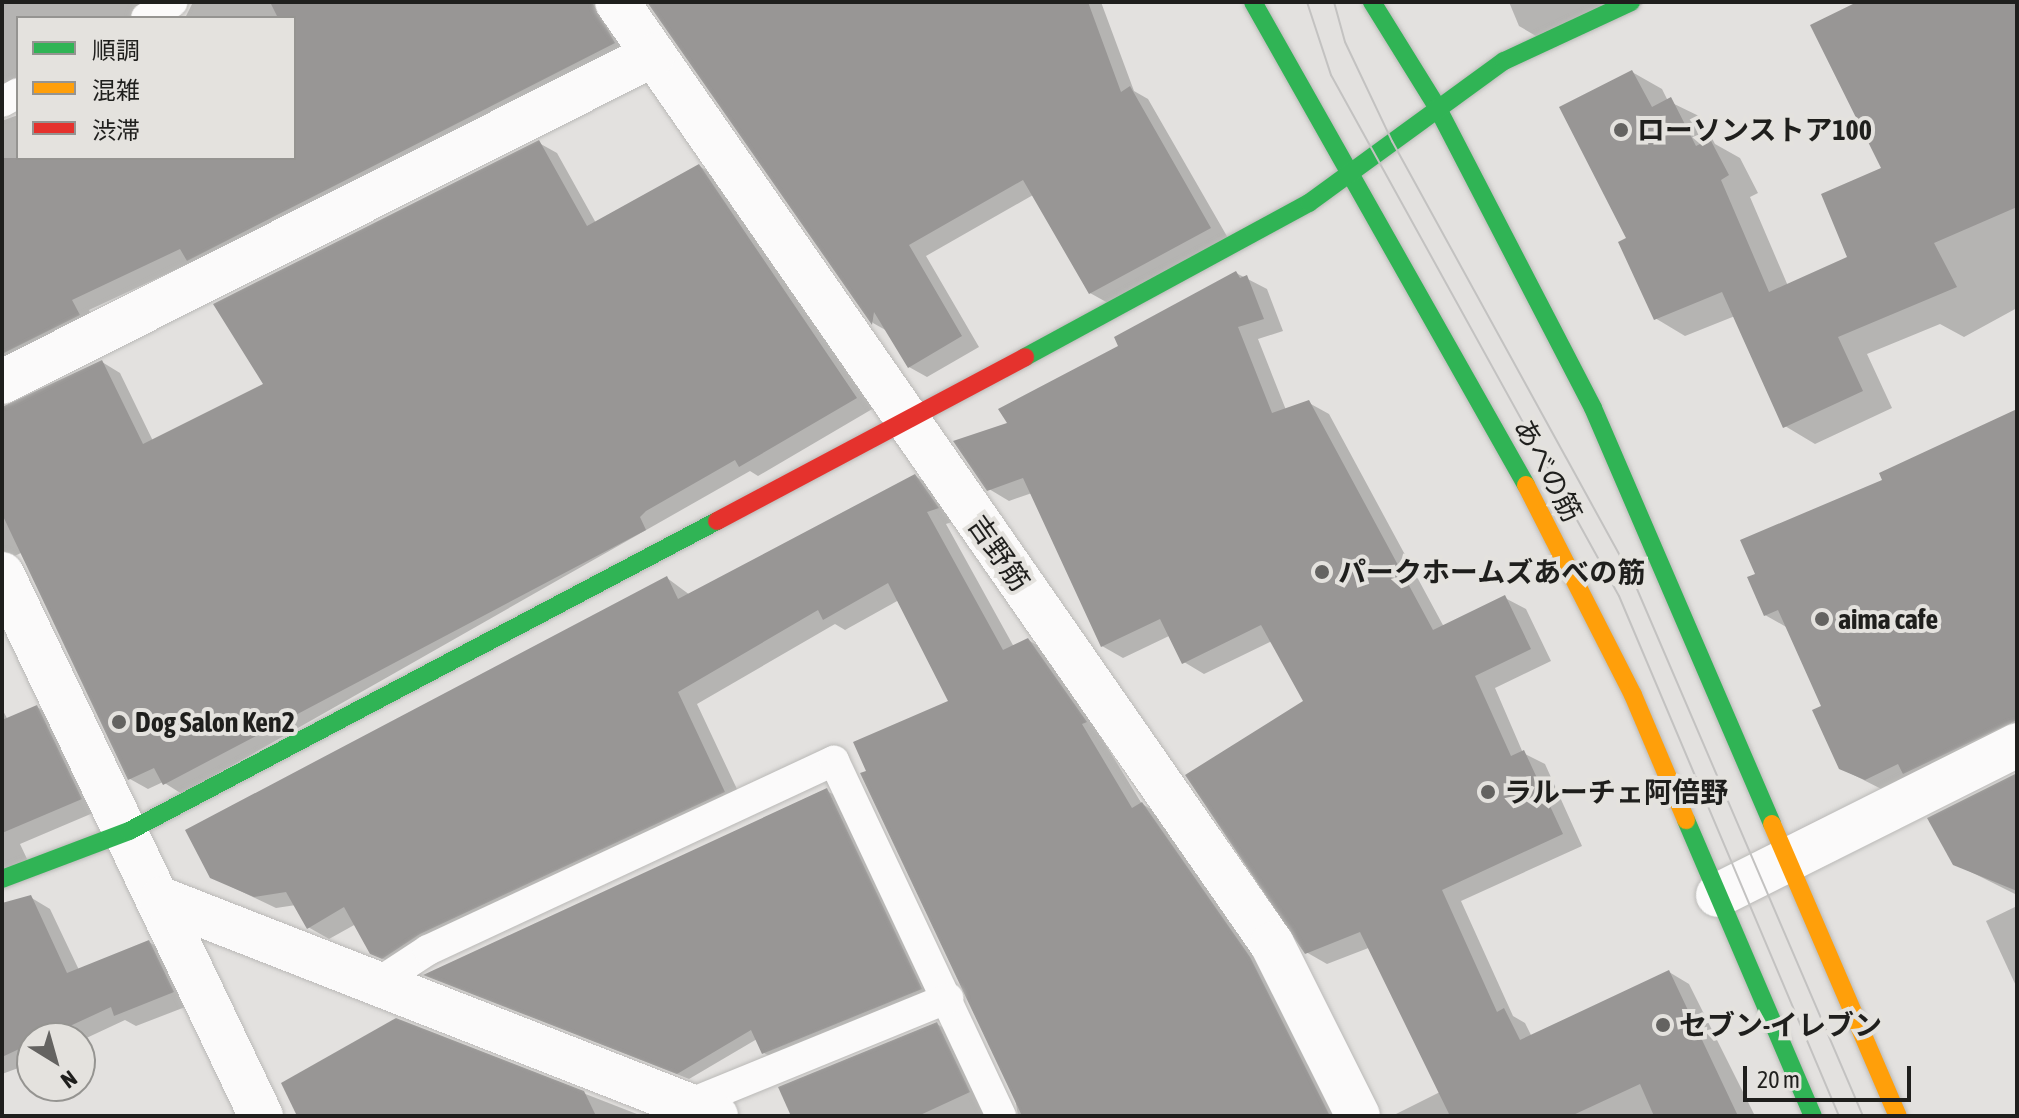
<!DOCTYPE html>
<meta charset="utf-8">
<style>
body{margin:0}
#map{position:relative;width:2019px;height:1118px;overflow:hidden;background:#e3e1df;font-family:"Asap Condensed","Noto Sans JP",sans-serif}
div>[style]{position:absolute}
.shadow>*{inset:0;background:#0003}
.building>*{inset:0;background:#989695}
.roads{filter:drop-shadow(0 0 2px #bab9b7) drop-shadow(0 0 2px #bab9b7)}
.lane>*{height:30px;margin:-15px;padding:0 15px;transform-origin:15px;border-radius:15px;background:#fbfafa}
.street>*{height:44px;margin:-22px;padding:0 22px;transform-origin:22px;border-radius:22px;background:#fbfafa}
.fast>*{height:18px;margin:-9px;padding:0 9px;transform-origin:9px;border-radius:9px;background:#30b455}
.slow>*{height:18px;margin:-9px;padding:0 9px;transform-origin:9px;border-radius:9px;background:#ff9f0a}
.jam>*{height:18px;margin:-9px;padding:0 9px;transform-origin:9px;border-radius:9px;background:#e5322d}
.tram>*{height:2px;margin:-1px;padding:0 1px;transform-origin:1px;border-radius:1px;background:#c3c2c1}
.dots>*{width:22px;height:22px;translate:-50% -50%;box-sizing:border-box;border:4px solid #e4e2de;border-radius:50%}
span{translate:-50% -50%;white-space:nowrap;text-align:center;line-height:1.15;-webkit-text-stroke:8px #e4e2de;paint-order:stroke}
.poi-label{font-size:28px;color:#1f1f1d;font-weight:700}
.left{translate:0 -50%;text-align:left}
.street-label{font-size:28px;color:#1f1f1d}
.frame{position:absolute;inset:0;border:4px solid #1f1f1d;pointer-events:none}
.legend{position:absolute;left:16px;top:16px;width:280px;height:144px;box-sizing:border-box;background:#e4e2de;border:2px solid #959491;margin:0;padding:10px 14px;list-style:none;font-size:24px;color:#1f1f1d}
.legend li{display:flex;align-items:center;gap:16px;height:40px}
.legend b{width:40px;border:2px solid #959491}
.north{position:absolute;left:16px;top:1022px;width:80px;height:80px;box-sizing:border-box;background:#e4e2de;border:2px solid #959491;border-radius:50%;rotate:143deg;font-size:22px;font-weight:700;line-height:32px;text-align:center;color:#1f1f1d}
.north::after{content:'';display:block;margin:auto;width:28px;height:36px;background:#646361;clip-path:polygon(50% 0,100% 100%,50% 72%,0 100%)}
.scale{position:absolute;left:1743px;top:1066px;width:168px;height:36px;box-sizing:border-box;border:4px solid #1f1f1d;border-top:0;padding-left:10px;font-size:24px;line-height:28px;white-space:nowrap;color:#1f1f1d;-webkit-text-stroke:6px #e4e2de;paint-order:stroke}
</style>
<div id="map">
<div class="shadow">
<div style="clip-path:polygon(2px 2px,173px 2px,149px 18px,18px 18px,18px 93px,4px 102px,4px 120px,18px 115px,18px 158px,294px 158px,294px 18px,185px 18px,193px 2px,615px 2px,632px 54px,207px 270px,192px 262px,89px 310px,96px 325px,2px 376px)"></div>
<div style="clip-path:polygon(650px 2px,1101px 2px,1134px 91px,1148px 99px,1228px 238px,1108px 303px,1090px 293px,1033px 195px,926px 256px,979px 347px,927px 377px,909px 367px,889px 332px,873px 323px)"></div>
<div style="clip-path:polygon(1509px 2px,1647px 2px,1553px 46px,1519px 26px)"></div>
<div style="clip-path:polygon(1862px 2px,2017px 2px,2017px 308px,1964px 337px,1940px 324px,1867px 354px,1892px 408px,1815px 444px,1785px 426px,1735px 316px,1685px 336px,1655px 318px,1629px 239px,1632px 72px,1662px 89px,1668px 101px,1701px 117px,1715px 144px,1740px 158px,1758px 193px,1750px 197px,1788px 286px,1850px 258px,1884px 169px)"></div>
<div style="clip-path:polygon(539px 143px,557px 153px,596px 223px,699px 166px,717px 176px,874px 408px,758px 476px,750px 471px,182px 794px,163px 782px,148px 789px,130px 779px,23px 552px,2px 562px,2px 408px,102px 362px,120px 373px,153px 441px,266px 385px)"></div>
<div style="clip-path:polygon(1236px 273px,1267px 289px,1283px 331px,1258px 339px,1286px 410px,1309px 403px,1329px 414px,1444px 627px,1505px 598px,1526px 609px,1551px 661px,1495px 688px,1523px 753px,1545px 764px,1582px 846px,1461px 901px,1513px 1016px,1525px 1023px,1532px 1037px,1669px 972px,1689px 984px,1755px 1116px,1392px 1116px,1440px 1092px,1371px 947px,1327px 964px,1306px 952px,1306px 702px,1272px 641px,1204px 674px,1184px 662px,1169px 636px,1123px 658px,1102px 646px,1032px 493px,1009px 501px,989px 489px,1010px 424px)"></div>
<div style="clip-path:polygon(2017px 412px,2017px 752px,1899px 798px,1840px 768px,1824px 707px,1788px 628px,1765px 615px,1884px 481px)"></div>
<div style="clip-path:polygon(915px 476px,935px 488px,958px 520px,946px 524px,1014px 647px,1028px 640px,1049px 652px,1142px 804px,1163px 816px,1271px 971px,1343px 1116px,1018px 1116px,951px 702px,899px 600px,845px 630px,835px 624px,697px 704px,744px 804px,393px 965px,372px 952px,356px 924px,329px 939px,308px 927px,296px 905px,276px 908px,211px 877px,667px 578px,690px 595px)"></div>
<div style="clip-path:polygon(37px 707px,56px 718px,100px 810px,20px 844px,28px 861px,2px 875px,2px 709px,8px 720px)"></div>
<div style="clip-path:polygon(2017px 775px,2017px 895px,1955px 864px)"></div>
<div style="clip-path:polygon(827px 791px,838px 797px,931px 996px,775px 1059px,764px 1053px,757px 1039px,689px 1079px,427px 975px)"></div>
<div style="clip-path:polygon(30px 897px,50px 909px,79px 970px,149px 942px,169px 954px,193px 1004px,136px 1026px,125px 1020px,80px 1041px,32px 1038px,32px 1063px,2px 1074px,2px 905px)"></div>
<div style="clip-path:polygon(2017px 906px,2017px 988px,1986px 921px)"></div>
<div style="clip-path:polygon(396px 1020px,642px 1116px,299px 1116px)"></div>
<div style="clip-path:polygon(937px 1024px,957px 1036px,995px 1116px,793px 1116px)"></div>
</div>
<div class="building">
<div style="clip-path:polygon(270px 2px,592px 2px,615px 43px,187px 261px,180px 249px,72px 300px,80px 315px,2px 354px,2px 158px,294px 158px,294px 18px,278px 18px)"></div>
<div style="clip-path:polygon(647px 2px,1088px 2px,1121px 92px,1130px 86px,1211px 228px,1089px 294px,1023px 180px,909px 245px,962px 336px,908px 368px,874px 312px,872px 325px)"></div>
<div style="clip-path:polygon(1857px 2px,2017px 2px,2017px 207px,1934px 243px,1957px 287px,1838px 337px,1863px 391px,1783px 428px,1722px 292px,1654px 320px,1618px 242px,1626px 238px,1559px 107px,1632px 70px,1652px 107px,1671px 97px,1696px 146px,1710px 139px,1729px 175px,1721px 180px,1769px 292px,1847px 257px,1821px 194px,1881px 168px,1810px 25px)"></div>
<div style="clip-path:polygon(539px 140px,587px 226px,699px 164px,857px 398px,739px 467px,735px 460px,646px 511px,640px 517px,646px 530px,163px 785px,154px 768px,128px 780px,2px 514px,2px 407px,102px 360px,143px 444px,263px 384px,213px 304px)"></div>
<div style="clip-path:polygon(1236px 271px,1240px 278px,1247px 275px,1264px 319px,1238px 327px,1272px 413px,1309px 400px,1433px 630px,1505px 595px,1531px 649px,1475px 676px,1511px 756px,1524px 750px,1563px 834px,1442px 890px,1497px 1012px,1504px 1008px,1520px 1040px,1669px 970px,1738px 1116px,1654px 1116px,1640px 1084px,1571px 1116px,1450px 1116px,1360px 932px,1305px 954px,1185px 775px,1303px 701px,1261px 625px,1182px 664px,1160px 619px,1101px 647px,1023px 478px,987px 491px,953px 441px,1007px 423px,998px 409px,1118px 346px,1114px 337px)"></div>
<div style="clip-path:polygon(2017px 409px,2017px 720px,1903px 774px,1898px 764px,1865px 780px,1839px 769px,1812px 710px,1821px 706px,1778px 610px,1764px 616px,1747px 577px,1755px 574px,1740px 540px,1882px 480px,1879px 473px)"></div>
<div style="clip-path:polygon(915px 474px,939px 508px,927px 512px,1003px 650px,1028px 638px,1087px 722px,1082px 724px,1132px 808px,1142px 802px,1250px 957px,1330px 1116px,1022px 1116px,860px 773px,866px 771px,853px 742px,948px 701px,888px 583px,823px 620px,818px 610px,678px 692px,725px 792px,420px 934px,382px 959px,370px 954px,344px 907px,307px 929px,286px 892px,254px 897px,210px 878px,185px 830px,667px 576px,678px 599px)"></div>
<div style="clip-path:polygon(37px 705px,82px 799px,2px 833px,2px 720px)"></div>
<div style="clip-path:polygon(2017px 773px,2017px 891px,1953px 865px,1927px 818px)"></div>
<div style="clip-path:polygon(827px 788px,922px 989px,762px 1054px,751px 1030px,677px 1074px,423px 975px)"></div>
<div style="clip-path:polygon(31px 895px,67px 973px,149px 940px,174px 992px,114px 1016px,111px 1007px,44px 1038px,32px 1038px,32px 1043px,2px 1057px,2px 903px)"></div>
<div style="clip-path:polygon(396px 1018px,584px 1091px,596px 1116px,297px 1116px,281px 1083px)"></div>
<div style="clip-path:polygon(937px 1022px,970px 1092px,918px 1116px,791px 1116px,778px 1087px)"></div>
</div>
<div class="roads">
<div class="lane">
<div style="left:146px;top:18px;width:31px;rotate:-31deg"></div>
<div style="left:2px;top:102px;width:18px;rotate:-29deg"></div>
<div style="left:376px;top:984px;width:62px;rotate:-33.2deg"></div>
<div style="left:428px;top:950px;width:448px;rotate:-25deg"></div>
<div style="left:834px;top:761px;width:392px;rotate:64.8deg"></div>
<div style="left:679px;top:1108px;width:291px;rotate:-22.2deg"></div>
</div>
<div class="street">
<div style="left:617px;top:2px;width:1147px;rotate:55.19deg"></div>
<div style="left:1272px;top:944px;width:192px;rotate:63.4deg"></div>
<div style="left:2px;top:382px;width:729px;rotate:-26.67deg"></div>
<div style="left:2px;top:574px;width:601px;rotate:64.46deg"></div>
<div style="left:1718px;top:895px;width:335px;rotate:-26.6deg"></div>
<div style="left:161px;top:899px;width:596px;rotate:21.36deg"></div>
</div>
<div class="fast">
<div style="left:1253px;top:2px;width:555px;rotate:60.52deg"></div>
<div style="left:1372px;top:2px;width:123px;rotate:58.2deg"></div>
<div style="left:1437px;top:107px;width:339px;rotate:62.6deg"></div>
<div style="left:1593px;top:408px;width:453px;rotate:66.7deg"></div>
<div style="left:1025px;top:357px;width:323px;rotate:-28.5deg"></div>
<div style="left:1309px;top:203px;width:241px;rotate:-36.1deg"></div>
<div style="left:1504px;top:61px;width:140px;rotate:-24.9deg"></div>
<div style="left:1686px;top:820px;width:322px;rotate:66.8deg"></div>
<div style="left:2px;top:879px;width:136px;rotate:-20.7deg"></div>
<div style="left:129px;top:831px;width:665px;rotate:-27.8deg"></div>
</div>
<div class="slow">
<div style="left:1526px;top:485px;width:236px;rotate:63deg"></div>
<div style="left:1633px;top:695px;width:136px;rotate:67deg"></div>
<div style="left:1772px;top:824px;width:318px;rotate:66.7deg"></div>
</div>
<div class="jam">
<div style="left:717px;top:521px;width:349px;rotate:-28deg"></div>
</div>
</div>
<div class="tram">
<div style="left:1307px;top:2px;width:77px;rotate:71.8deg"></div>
<div style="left:1331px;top:75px;width:595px;rotate:61.07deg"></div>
<div style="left:1619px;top:596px;width:565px;rotate:67.07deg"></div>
<div style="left:1334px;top:2px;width:41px;rotate:74.6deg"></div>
<div style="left:1345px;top:42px;width:110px;rotate:64.6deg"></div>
<div style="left:1392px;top:141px;width:495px;rotate:61.2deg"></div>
<div style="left:1631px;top:575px;width:589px;rotate:66.79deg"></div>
</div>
<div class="dots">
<div style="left:1621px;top:130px;background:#646361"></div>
<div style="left:1322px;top:572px;background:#646361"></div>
<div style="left:1822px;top:619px;background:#646361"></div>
<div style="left:119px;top:722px;background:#646361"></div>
<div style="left:1488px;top:792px;background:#646361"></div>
<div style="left:1663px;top:1025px;background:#646361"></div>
</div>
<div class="poi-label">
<span class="left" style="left:1637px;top:130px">ローソンストア100</span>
<span class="left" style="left:1338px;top:572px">パークホームズあべの筋</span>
<span class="left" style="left:1838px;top:619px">aima cafe</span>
<span class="left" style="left:135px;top:722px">Dog Salon Ken2</span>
<span class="left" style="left:1504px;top:792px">ラルーチェ阿倍野</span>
<span class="left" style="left:1679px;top:1025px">セブン-イレブン</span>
</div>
<div class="street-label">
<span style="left:1548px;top:470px;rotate:62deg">あべの筋</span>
<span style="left:999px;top:553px;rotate:55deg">吉野筋</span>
</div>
<div class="frame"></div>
<ul class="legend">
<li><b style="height:10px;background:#30b455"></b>順調</li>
<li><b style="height:10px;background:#ff9f0a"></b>混雑</li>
<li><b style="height:10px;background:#e5322d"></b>渋滞</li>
</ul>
<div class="north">N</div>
<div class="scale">20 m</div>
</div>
